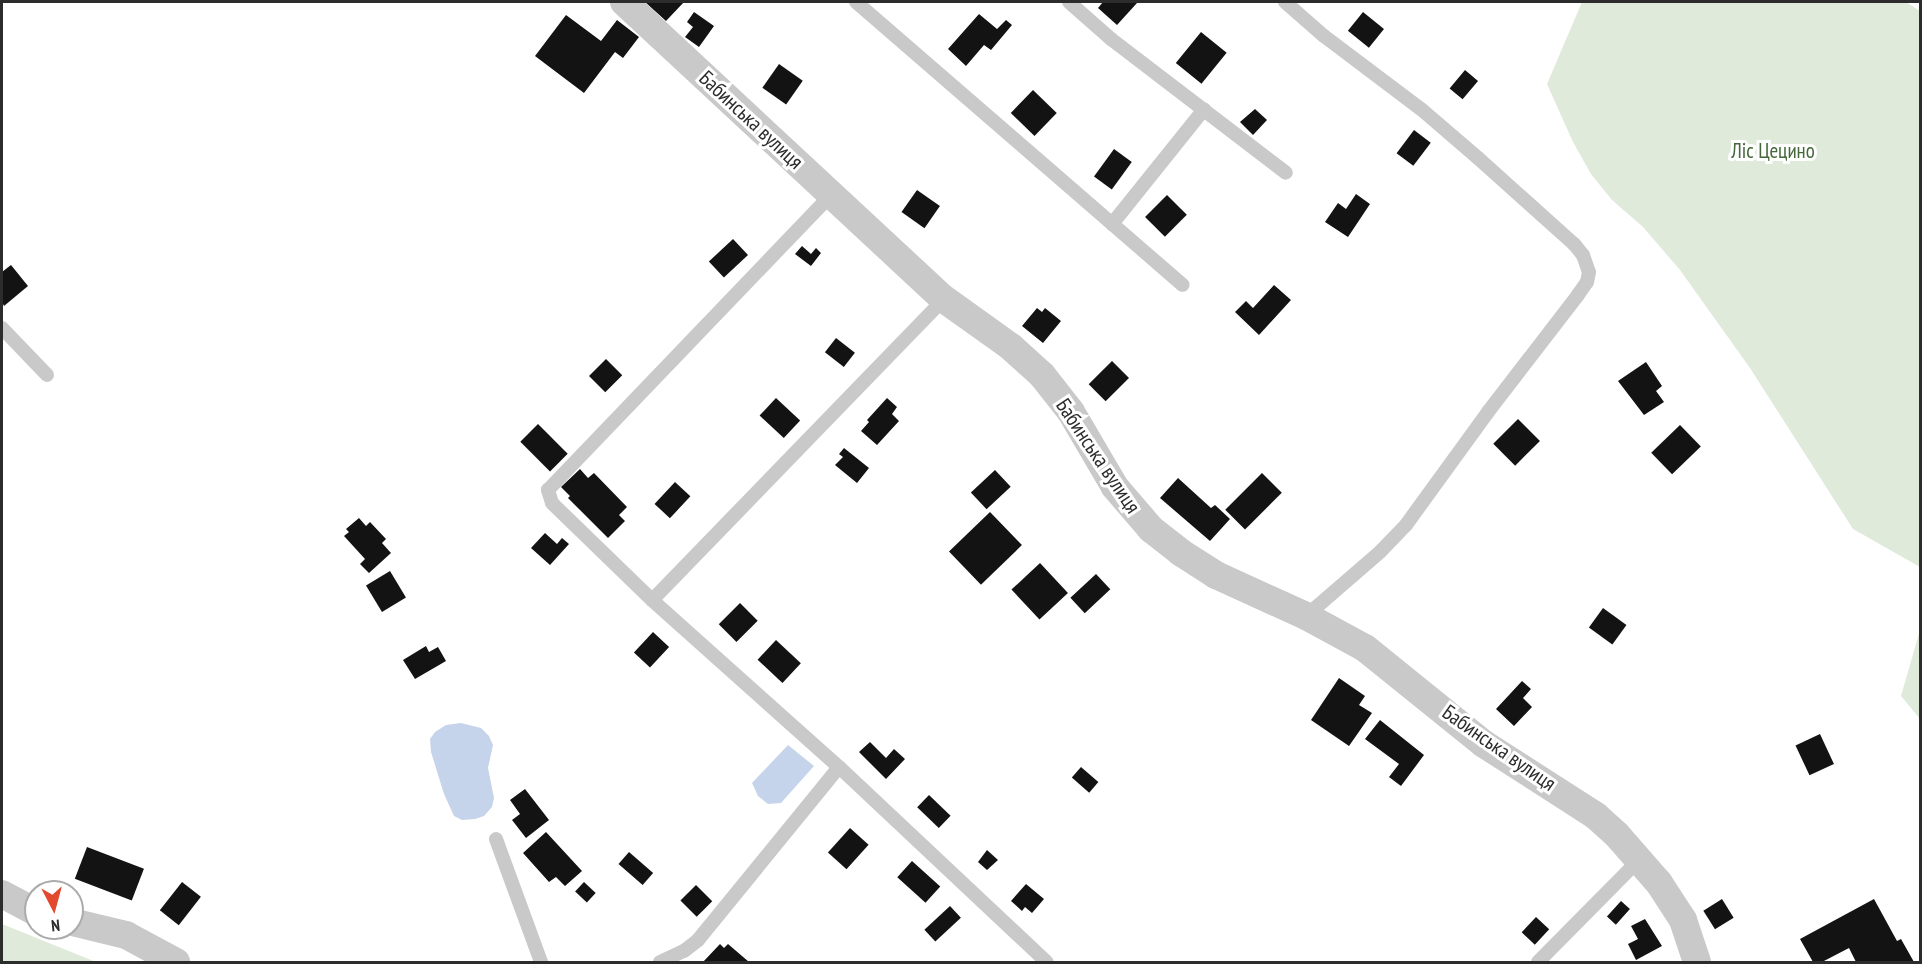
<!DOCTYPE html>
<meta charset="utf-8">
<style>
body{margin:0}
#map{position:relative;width:1922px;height:964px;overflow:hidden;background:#fff;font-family:"PT Sans Narrow",sans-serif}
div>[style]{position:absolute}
.green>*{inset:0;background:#dfeada}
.water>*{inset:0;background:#c5d4ea}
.building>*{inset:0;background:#131313;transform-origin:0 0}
.service>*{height:14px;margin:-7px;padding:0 7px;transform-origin:7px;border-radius:7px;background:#c9c9c9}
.minor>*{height:28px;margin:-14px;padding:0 14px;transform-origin:14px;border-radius:14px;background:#c9c9c9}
span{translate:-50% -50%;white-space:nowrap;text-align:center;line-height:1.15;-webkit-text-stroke:6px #fff;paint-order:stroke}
.street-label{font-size:21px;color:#2c2c2c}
.park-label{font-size:21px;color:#46673b}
.frame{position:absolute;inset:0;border:3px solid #2c2c2c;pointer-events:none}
.north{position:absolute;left:24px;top:880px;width:60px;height:60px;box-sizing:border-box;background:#fff;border:2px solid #ababab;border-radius:50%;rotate:174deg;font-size:16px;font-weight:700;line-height:24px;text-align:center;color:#2c2c2c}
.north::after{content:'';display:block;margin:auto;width:21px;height:27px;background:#e3492f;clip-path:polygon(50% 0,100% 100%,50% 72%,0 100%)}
</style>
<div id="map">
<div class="green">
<div style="clip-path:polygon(1582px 2px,1906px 2px,1920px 11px,1920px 567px,1853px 529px,1750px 368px,1680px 270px,1643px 227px,1612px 200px,1591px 174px,1573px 142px,1547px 84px)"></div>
<div style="clip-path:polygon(1920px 630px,1920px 719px,1901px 696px)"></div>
<div style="clip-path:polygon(2px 924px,96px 962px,2px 962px)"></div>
</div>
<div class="water">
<div style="clip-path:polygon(461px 723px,481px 728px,489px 736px,493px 745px,488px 768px,494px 798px,492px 807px,484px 816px,475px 819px,462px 820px,454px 816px,444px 794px,431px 752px,430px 739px,435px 732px,446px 725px)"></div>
<div style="clip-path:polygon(788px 745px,814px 766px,781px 803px,768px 804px,758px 796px,752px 783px)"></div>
</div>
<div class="building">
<div style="clip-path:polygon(645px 2px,684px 2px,666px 21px)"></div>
<div style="clip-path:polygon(1103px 2px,1136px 2px,1137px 3px,1117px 25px,1098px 8px)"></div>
<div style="clip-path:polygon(694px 12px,714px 26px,699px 47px,685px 37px,693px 27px,687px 22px)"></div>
<div style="left:1363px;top:12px;width:27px;height:24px;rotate:39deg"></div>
<div style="clip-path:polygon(979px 14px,997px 29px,1006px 20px,1012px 25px,991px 50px,984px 45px,966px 66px,948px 49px)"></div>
<div style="clip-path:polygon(566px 15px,601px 41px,617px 20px,639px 37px,623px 58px,615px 52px,584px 93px,535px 56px)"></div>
<div style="left:1201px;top:32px;width:33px;height:40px;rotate:39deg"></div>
<div style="left:779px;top:64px;width:29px;height:29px;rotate:35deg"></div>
<div style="left:1465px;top:70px;width:17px;height:24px;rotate:40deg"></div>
<div style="left:1033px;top:90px;width:33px;height:32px;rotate:44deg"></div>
<div style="clip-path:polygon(1255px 109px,1267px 120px,1253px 135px,1240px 122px)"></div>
<div style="left:1414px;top:130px;width:21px;height:29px;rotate:37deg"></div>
<div style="left:1114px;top:149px;width:22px;height:34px;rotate:36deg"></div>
<div style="left:917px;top:190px;width:28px;height:27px;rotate:35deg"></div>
<div style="clip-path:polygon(1356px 194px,1370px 204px,1348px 237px,1325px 222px,1338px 203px,1346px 209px)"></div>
<div style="left:1167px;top:195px;width:28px;height:31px;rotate:45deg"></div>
<div style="left:733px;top:239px;width:22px;height:33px;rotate:47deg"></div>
<div style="clip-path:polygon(802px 246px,811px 254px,816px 248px,821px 253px,811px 266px,795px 254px)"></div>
<div style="clip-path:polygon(11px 265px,28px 286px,4px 306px,2px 302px,2px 272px)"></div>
<div style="clip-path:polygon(1274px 285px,1291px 300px,1259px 335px,1235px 312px,1246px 301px,1253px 308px)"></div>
<div style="clip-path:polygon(1037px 308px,1042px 312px,1045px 308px,1061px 321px,1043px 343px,1022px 326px)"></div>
<div style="left:836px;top:338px;width:24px;height:18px;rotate:38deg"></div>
<div style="left:606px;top:359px;width:23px;height:24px;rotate:45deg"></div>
<div style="left:1112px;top:361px;width:24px;height:33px;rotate:45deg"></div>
<div style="clip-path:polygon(1646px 362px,1662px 386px,1656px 391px,1664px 402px,1644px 415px,1618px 381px)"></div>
<div style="left:776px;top:398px;width:33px;height:24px;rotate:43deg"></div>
<div style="clip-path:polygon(887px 398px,897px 407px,892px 414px,899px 421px,877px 445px,861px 431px,869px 422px,867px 420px)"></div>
<div style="left:1518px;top:419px;width:31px;height:35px;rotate:45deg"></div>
<div style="left:538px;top:424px;width:42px;height:25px;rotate:45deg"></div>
<div style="left:1680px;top:425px;width:30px;height:40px;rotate:46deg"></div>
<div style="clip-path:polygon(844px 448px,869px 468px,857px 483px,835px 465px,843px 457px,839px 454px)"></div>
<div style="clip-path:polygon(580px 469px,588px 478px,594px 473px,627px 507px,619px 515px,625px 521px,608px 538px,568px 498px,570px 496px,561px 487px)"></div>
<div style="left:995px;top:470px;width:23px;height:33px;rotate:47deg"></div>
<div style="left:1262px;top:473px;width:28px;height:52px;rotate:45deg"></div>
<div style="clip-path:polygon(1178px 478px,1211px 508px,1215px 505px,1230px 519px,1210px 541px,1160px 498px)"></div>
<div style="left:675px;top:482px;width:21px;height:30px;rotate:43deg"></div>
<div style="left:990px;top:512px;width:46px;height:57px;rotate:46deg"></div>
<div style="clip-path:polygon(359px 518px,366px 526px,370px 522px,386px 539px,382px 543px,391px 553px,369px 573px,360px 564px,365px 559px,344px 536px,349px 532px,346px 529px)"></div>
<div style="clip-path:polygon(545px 533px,557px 544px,562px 538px,569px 544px,550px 565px,531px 548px)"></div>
<div style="left:1040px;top:563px;width:41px;height:39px;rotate:47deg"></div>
<div style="left:390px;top:571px;width:31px;height:28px;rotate:59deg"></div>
<div style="left:1096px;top:574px;width:21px;height:35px;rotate:47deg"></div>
<div style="left:740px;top:603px;width:25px;height:30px;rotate:45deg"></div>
<div style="left:1603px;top:608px;width:29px;height:24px;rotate:36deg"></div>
<div style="left:653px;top:632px;width:22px;height:28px;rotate:43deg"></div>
<div style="left:776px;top:640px;width:34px;height:27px;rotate:43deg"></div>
<div style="clip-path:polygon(426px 646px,429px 652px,438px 647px,446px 661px,415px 679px,403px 660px)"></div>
<div style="clip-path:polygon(1339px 678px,1365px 696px,1359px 705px,1372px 713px,1349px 746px,1311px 720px)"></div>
<div style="clip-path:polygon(1522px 681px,1531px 689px,1523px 698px,1532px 707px,1514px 726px,1496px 709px)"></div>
<div style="clip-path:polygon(1380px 720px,1424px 755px,1401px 786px,1389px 777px,1399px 764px,1365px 739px)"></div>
<div style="left:1820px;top:734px;width:33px;height:27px;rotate:65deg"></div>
<div style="clip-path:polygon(870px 742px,886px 758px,894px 749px,905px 759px,886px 779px,859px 752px)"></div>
<div style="left:1081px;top:767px;width:23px;height:14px;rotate:41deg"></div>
<div style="clip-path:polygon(525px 789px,549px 820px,526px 838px,512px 820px,520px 814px,510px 800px)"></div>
<div style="left:929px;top:795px;width:30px;height:17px;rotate:44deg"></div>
<div style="left:850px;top:828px;width:25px;height:33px;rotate:42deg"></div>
<div style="clip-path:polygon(546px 832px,582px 871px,565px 886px,556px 877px,549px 882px,523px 853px)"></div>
<div style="left:87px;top:847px;width:61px;height:34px;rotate:21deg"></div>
<div style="clip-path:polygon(987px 850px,998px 860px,987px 870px,978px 862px)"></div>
<div style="left:629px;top:852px;width:32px;height:16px;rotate:41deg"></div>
<div style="left:912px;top:861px;width:38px;height:22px;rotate:42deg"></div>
<div style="left:182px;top:882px;width:24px;height:36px;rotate:38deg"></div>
<div style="left:584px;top:882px;width:16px;height:13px;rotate:43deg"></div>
<div style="clip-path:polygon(1026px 884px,1044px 899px,1032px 913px,1025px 907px,1022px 911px,1011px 901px)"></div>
<div style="left:696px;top:885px;width:23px;height:22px;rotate:45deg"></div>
<div style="left:1722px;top:899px;width:22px;height:22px;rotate:58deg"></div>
<div style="clip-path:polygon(1874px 899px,1897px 941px,1901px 939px,1914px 962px,1856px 962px,1849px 948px,1822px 962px,1813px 962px,1800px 939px)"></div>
<div style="left:1621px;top:901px;width:12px;height:21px;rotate:42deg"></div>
<div style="left:950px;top:906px;width:16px;height:35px;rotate:47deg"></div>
<div style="left:1536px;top:917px;width:18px;height:21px;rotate:43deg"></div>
<div style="clip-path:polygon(1645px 919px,1662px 946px,1636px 960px,1628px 944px,1638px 939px,1631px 926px)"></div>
<div style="clip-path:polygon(720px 944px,724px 948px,728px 944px,749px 962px,703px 962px)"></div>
</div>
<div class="service">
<div style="left:856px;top:2px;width:432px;rotate:40.9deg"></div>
<div style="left:1069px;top:2px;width:56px;rotate:41.4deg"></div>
<div style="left:1111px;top:39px;width:220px;rotate:37.4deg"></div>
<div style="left:1285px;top:2px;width:52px;rotate:41.1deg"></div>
<div style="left:1324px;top:36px;width:121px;rotate:37deg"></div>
<div style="left:1421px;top:109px;width:75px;rotate:40.7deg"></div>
<div style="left:1478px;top:158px;width:129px;rotate:41.9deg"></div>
<div style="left:1574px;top:244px;width:14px;rotate:51deg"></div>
<div style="left:1583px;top:255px;width:18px;rotate:71deg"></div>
<div style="left:1589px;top:272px;width:10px;rotate:101deg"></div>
<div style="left:1587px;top:282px;width:16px;rotate:125deg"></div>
<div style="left:1578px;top:295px;width:148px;rotate:127.6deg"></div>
<div style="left:1488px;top:412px;width:140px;rotate:126deg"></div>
<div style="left:1406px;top:525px;width:37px;rotate:134deg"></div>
<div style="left:1380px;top:552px;width:98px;rotate:139.1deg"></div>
<div style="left:1112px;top:224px;width:147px;rotate:-51.3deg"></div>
<div style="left:944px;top:299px;width:419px;rotate:134.1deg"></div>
<div style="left:652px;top:600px;width:251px;rotate:41.8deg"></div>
<div style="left:839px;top:767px;width:285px;rotate:43.2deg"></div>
<div style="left:2px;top:328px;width:65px;rotate:46.2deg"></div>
<div style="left:652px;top:600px;width:139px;rotate:-135.9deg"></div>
<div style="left:552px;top:503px;width:14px;rotate:-107deg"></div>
<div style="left:548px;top:490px;width:410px;rotate:-46.2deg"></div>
<div style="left:496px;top:839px;width:131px;rotate:69.9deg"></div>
<div style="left:660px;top:962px;width:26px;rotate:-25deg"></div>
<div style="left:684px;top:951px;width:18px;rotate:-38deg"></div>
<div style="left:698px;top:940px;width:223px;rotate:-50.8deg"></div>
<div style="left:1538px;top:962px;width:145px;rotate:-45.3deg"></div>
</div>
<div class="minor">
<div style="left:624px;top:2px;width:437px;rotate:42.9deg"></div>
<div style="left:944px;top:299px;width:82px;rotate:35.6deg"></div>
<div style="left:1011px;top:347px;width:42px;rotate:42.1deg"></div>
<div style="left:1042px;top:375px;width:47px;rotate:51.9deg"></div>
<div style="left:1071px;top:412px;width:87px;rotate:59.6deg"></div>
<div style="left:1115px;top:487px;width:55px;rotate:49.4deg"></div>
<div style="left:1151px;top:529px;width:37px;rotate:38deg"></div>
<div style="left:1180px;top:552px;width:43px;rotate:32.6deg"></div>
<div style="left:1216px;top:575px;width:99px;rotate:24.5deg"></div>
<div style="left:1306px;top:616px;width:67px;rotate:28.5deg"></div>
<div style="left:1365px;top:648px;width:153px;rotate:38.9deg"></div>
<div style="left:1484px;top:744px;width:133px;rotate:32.7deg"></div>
<div style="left:1596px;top:816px;width:28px;rotate:42deg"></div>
<div style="left:1617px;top:835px;width:64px;rotate:48.8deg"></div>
<div style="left:1659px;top:883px;width:44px;rotate:57deg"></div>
<div style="left:1683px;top:920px;width:44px;rotate:71.6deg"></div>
<div style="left:2px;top:894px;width:38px;rotate:28deg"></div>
<div style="left:72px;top:922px;width:56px;rotate:13.5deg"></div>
<div style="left:126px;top:935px;width:57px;rotate:28.4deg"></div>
</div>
<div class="street-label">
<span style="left:751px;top:120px;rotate:43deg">Бабинська вулиця</span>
<span style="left:1098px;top:456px;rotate:56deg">Бабинська вулиця</span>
<span style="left:1499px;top:748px;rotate:35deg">Бабинська вулиця</span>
</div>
<div class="park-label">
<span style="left:1773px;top:151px">Ліс Цецино</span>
</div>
<div class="frame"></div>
<div class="north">N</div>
</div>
